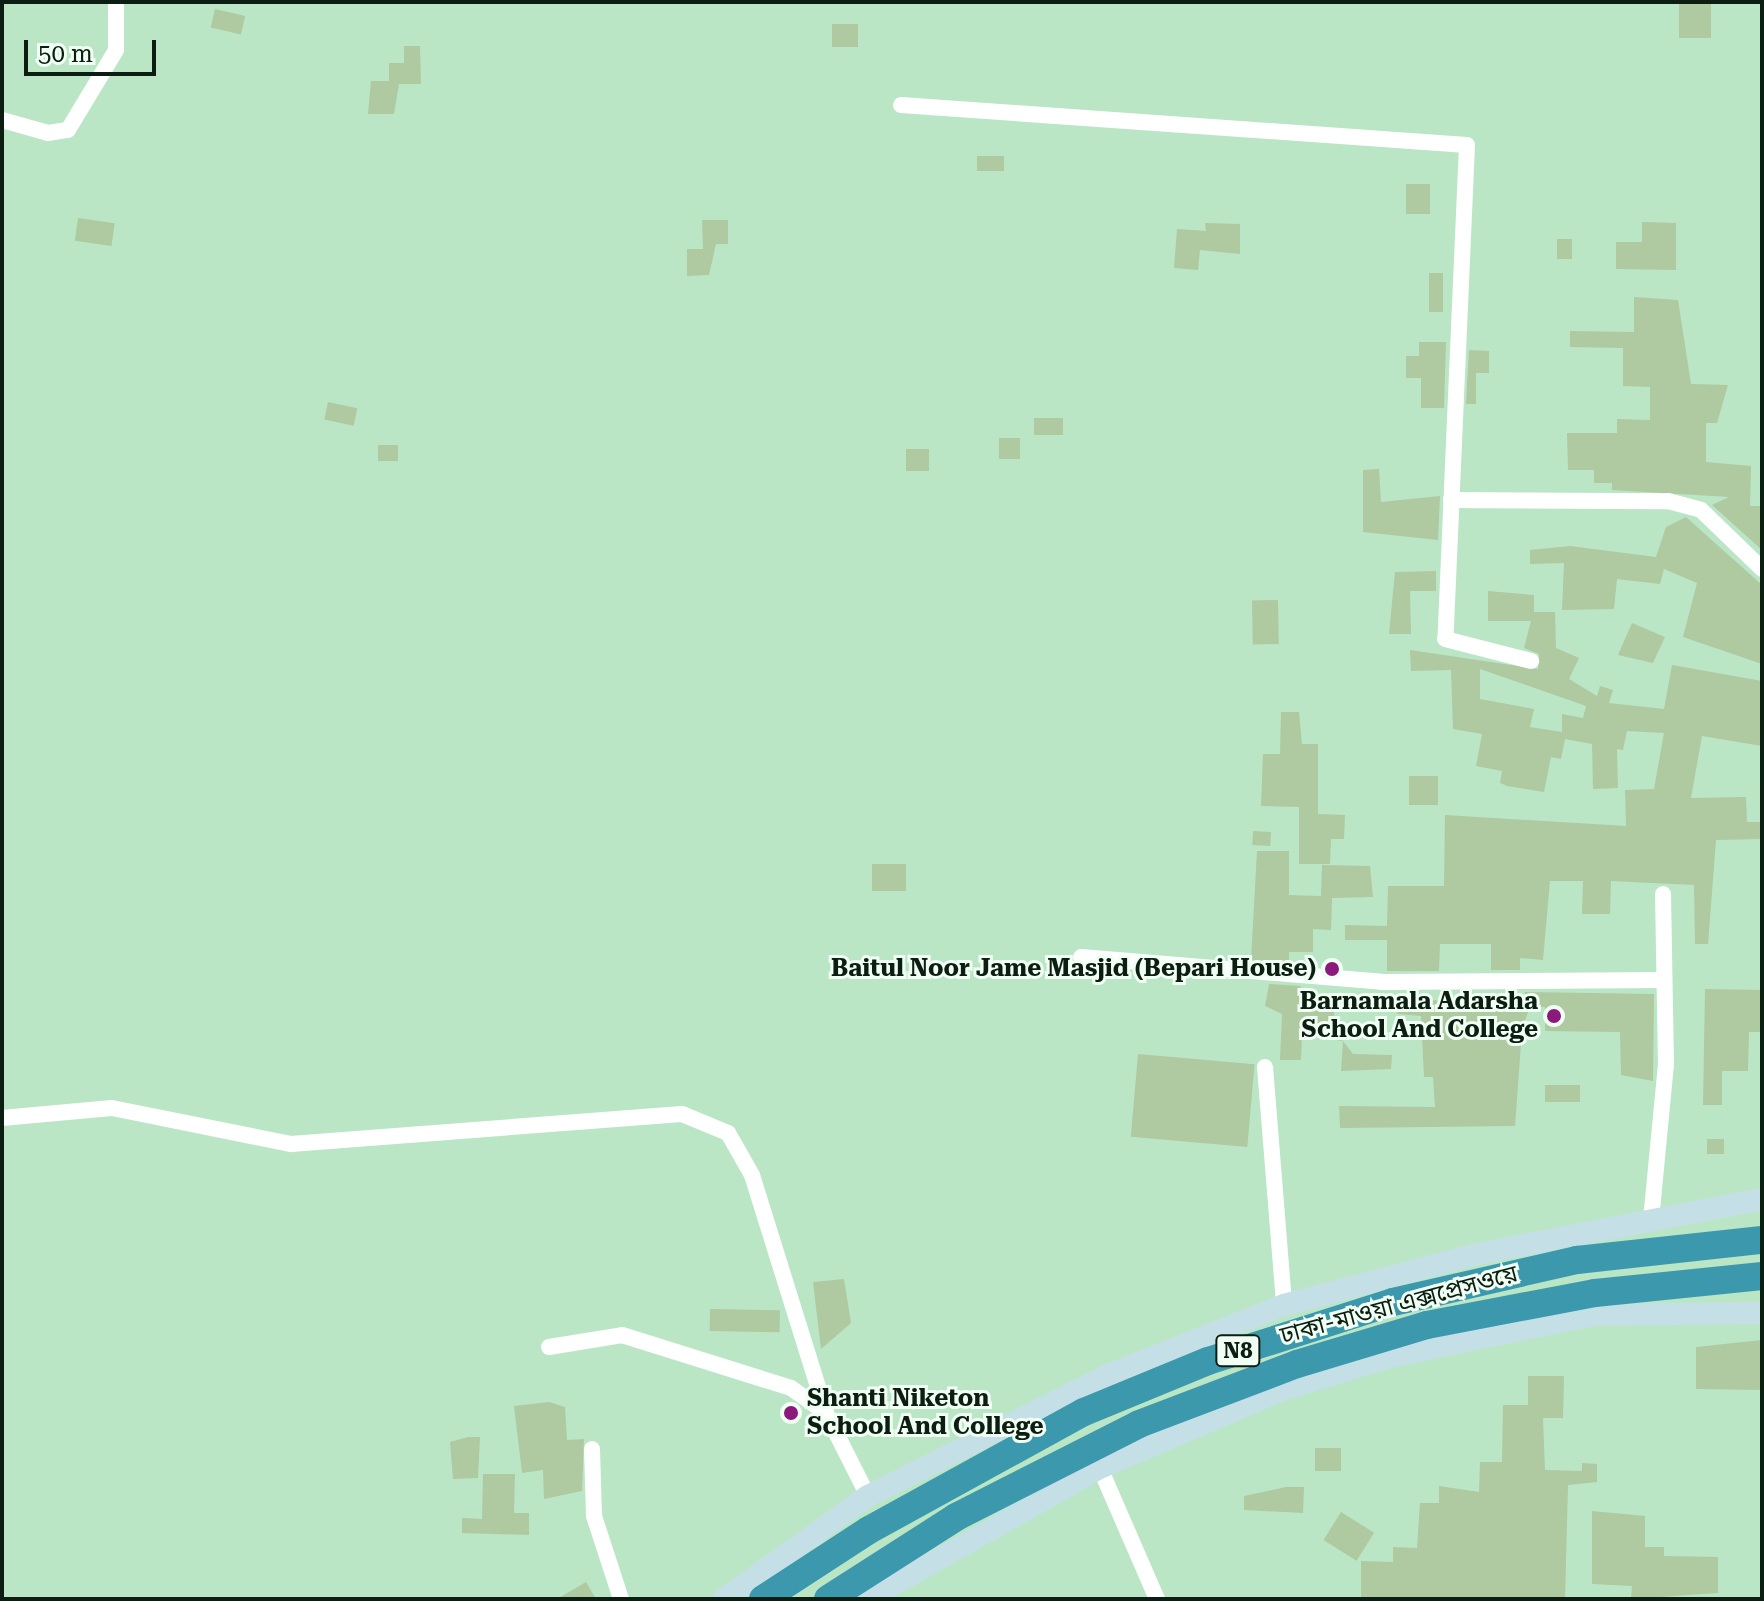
<!DOCTYPE html>
<meta charset="utf-8">
<style>
body{margin:0}
#map{position:relative;width:1764px;height:1601px;overflow:hidden;background:#bae6c6;font-family:"Roboto Serif","Noto Sans Bengali",serif}
div>[style]{position:absolute}
.building>*{inset:0;background:#afc9a0;transform-origin:0 0}
.street>*{height:16px;margin:-8px;padding:0 8px;transform-origin:8px;border-radius:8px;background:#fff}
.secondary>*{height:22px;margin:-11px;padding:0 11px;transform-origin:11px;border-radius:11px;background:#c4e0e6}
.highway>*{height:28px;margin:-14px;padding:0 14px;transform-origin:14px;border-radius:14px;background:#3c99ad}
.dots>*{width:22px;height:22px;translate:-50% -50%;box-sizing:border-box;border:4px solid #f1fef4;border-radius:50%}
span{translate:-50% -50%;white-space:nowrap;text-align:center;line-height:1.15;-webkit-text-stroke:6px #f1fef4;paint-order:stroke}
.shield-label span{padding:2px 6px;background:#f1fef4;border:2px solid;border-radius:6px;-webkit-text-stroke-width:0}
.shield-label{font-size:22px;color:#0c1d12;font-weight:700}
.poi-label{font-size:24px;color:#0c1d12;font-weight:700}
.right{translate:-100% -50%;text-align:right}
.left{translate:0 -50%;text-align:left}
.street-label{font-size:24px;color:#0c1d12}
.frame{position:absolute;inset:0;border:4px solid #0c1d12;pointer-events:none}
.scale{position:absolute;left:24px;top:40px;width:132px;height:36px;box-sizing:border-box;border:4px solid #0c1d12;border-top:0;padding-left:10px;font-size:24px;line-height:28px;white-space:nowrap;color:#0c1d12;-webkit-text-stroke:6px #f1fef4;paint-order:stroke}
</style>
<div id="map">
<div class="building">
<div style="left:1679px;top:3px;width:32px;height:35px"></div>
<div style="left:215px;top:9px;width:31px;height:19px;rotate:13deg"></div>
<div style="left:832px;top:24px;width:26px;height:23px"></div>
<div style="clip-path:polygon(404px 46px,420px 46px,421px 84px,399px 84px,394px 114px,368px 114px,371px 81px,389px 81px,389px 63px,404px 63px)"></div>
<div style="left:977px;top:156px;width:27px;height:15px"></div>
<div style="left:1406px;top:184px;width:24px;height:30px"></div>
<div style="left:78px;top:218px;width:37px;height:23px;rotate:8deg"></div>
<div style="clip-path:polygon(702px 220px,728px 220px,728px 244px,716px 244px,709px 275px,687px 276px,687px 249px,703px 249px)"></div>
<div style="clip-path:polygon(1642px 222px,1676px 223px,1676px 270px,1616px 269px,1616px 242px,1642px 242px)"></div>
<div style="clip-path:polygon(1205px 223px,1240px 224px,1240px 254px,1200px 250px,1198px 270px,1174px 268px,1177px 229px,1206px 231px)"></div>
<div style="left:1557px;top:239px;width:15px;height:20px"></div>
<div style="left:1443px;top:273px;width:39px;height:14px;rotate:90deg"></div>
<div style="clip-path:polygon(1634px 297px,1678px 300px,1691px 384px,1728px 385px,1717px 423px,1706px 423px,1706px 462px,1751px 466px,1750px 506px,1762px 506px,1762px 550px,1712px 505px,1729px 497px,1612px 490px,1612px 483px,1594px 483px,1594px 470px,1568px 470px,1567px 433px,1617px 433px,1617px 419px,1650px 420px,1650px 387px,1623px 386px,1623px 348px,1570px 347px,1570px 331px,1634px 332px)"></div>
<div style="clip-path:polygon(1419px 342px,1446px 342px,1444px 408px,1421px 408px,1421px 378px,1406px 378px,1406px 356px,1419px 356px)"></div>
<div style="clip-path:polygon(1469px 350px,1489px 351px,1489px 373px,1476px 373px,1476px 404px,1466px 404px)"></div>
<div style="left:328px;top:402px;width:30px;height:18px;rotate:12deg"></div>
<div style="left:1034px;top:418px;width:29px;height:17px"></div>
<div style="left:999px;top:438px;width:21px;height:21px"></div>
<div style="left:398px;top:445px;width:16px;height:20px;rotate:90deg"></div>
<div style="left:906px;top:449px;width:23px;height:22px"></div>
<div style="clip-path:polygon(1379px 469px,1381px 502px,1440px 496px,1438px 540px,1363px 532px,1363px 470px)"></div>
<div style="clip-path:polygon(1686px 517px,1762px 585px,1762px 664px,1683px 637px,1697px 583px,1664px 569px,1660px 584px,1617px 579px,1614px 609px,1562px 610px,1564px 563px,1530px 564px,1530px 550px,1570px 546px,1656px 557px,1666px 527px)"></div>
<div style="clip-path:polygon(1436px 571px,1436px 591px,1410px 591px,1411px 634px,1389px 634px,1395px 572px)"></div>
<div style="clip-path:polygon(evenodd,1488px 591px,1534px 595px,1534px 612px,1555px 612px,1556px 648px,1579px 658px,1569px 679px,1597px 696px,1600px 686px,1613px 690px,1609px 703px,1664px 709px,1672px 665px,1762px 681px,1762px 746px,1702px 736px,1691px 798px,1746px 797px,1747px 822px,1762px 822px,1762px 839px,1716px 840px,1708px 944px,1695px 944px,1694px 885px,1611px 881px,1610px 914px,1582px 914px,1583px 881px,1550px 881px,1543px 960px,1520px 958px,1520px 970px,1491px 970px,1491px 944px,1440px 944px,1439px 971px,1387px 971px,1387px 940px,1345px 940px,1345px 925px,1387px 926px,1388px 886px,1444px 886px,1445px 815px,1626px 826px,1625px 790px,1654px 789px,1664px 733px,1627px 731px,1623px 750px,1617px 749px,1618px 788px,1593px 789px,1592px 744px,1565px 739px,1561px 759px,1551px 757px,1544px 792px,1507px 786px,1500px 783px,1502px 771px,1476px 766px,1482px 734px,1453px 729px,1451px 670px,1411px 671px,1410px 650px,1538px 669px,1539px 654px,1524px 648px,1531px 621px,1488px 621px,1488px 591px,1480px 669px,1586px 706px,1583px 718px,1562px 714px,1562px 732px,1530px 727px,1534px 709px,1480px 699px,1480px 669px)"></div>
<div style="left:1278px;top:600px;width:44px;height:26px;rotate:89deg"></div>
<div style="clip-path:polygon(1632px 623px,1665px 637px,1653px 663px,1618px 655px)"></div>
<div style="clip-path:polygon(1281px 712px,1299px 712px,1302px 744px,1318px 744px,1318px 814px,1345px 815px,1344px 839px,1331px 839px,1330px 864px,1299px 864px,1299px 807px,1261px 806px,1263px 754px,1280px 754px)"></div>
<div style="left:1409px;top:776px;width:29px;height:29px"></div>
<div style="left:1253px;top:831px;width:18px;height:14px;rotate:3deg"></div>
<div style="clip-path:polygon(1257px 851px,1289px 851px,1289px 895px,1321px 896px,1322px 865px,1370px 866px,1373px 897px,1332px 898px,1331px 930px,1313px 929px,1313px 952px,1289px 952px,1289px 963px,1251px 960px)"></div>
<div style="left:872px;top:864px;width:34px;height:27px"></div>
<div style="clip-path:polygon(1269px 984px,1300px 986px,1307px 1001px,1336px 1002px,1332px 1027px,1353px 1054px,1392px 1055px,1391px 1069px,1341px 1071px,1343px 1041px,1302px 1035px,1301px 1060px,1280px 1060px,1282px 1014px,1265px 1006px)"></div>
<div style="clip-path:polygon(1705px 989px,1762px 990px,1762px 1032px,1749px 1032px,1748px 1071px,1722px 1071px,1722px 1105px,1703px 1105px)"></div>
<div style="clip-path:polygon(1525px 992px,1654px 994px,1653px 1081px,1621px 1075px,1620px 1032px,1545px 1031px,1545px 1007px,1530px 1006px,1522px 1030px,1515px 1126px,1340px 1128px,1339px 1106px,1435px 1107px,1433px 1077px,1424px 1077px,1421px 1016px,1398px 1014px,1391px 998px,1525px 1005px)"></div>
<div style="left:1138px;top:1054px;width:117px;height:83px;rotate:5deg"></div>
<div style="left:1545px;top:1085px;width:35px;height:17px"></div>
<div style="left:1707px;top:1139px;width:17px;height:15px"></div>
<div style="clip-path:polygon(844px 1279px,851px 1323px,821px 1349px,813px 1282px)"></div>
<div style="left:710px;top:1309px;width:70px;height:22px;rotate:1deg"></div>
<div style="clip-path:polygon(1762px 1340px,1762px 1390px,1696px 1389px,1696px 1347px)"></div>
<div style="clip-path:polygon(1528px 1376px,1564px 1376px,1563px 1418px,1543px 1418px,1545px 1470px,1582px 1471px,1582px 1463px,1597px 1464px,1597px 1482px,1568px 1485px,1565px 1599px,1361px 1599px,1361px 1561px,1393px 1562px,1393px 1547px,1417px 1548px,1420px 1503px,1439px 1503px,1439px 1486px,1479px 1492px,1480px 1462px,1502px 1462px,1503px 1405px,1528px 1405px)"></div>
<div style="clip-path:polygon(549px 1402px,565px 1407px,567px 1440px,584px 1439px,582px 1491px,544px 1499px,543px 1470px,522px 1473px,514px 1406px)"></div>
<div style="clip-path:polygon(468px 1437px,480px 1437px,478px 1478px,453px 1479px,450px 1442px)"></div>
<div style="left:1315px;top:1448px;width:26px;height:23px"></div>
<div style="clip-path:polygon(483px 1474px,515px 1474px,514px 1513px,529px 1513px,529px 1535px,462px 1533px,462px 1518px,482px 1519px)"></div>
<div style="clip-path:polygon(1286px 1487px,1304px 1487px,1303px 1513px,1244px 1510px,1244px 1496px)"></div>
<div style="clip-path:polygon(1592px 1511px,1645px 1516px,1645px 1547px,1664px 1547px,1664px 1556px,1718px 1557px,1718px 1593px,1631px 1599px,1632px 1586px,1592px 1584px)"></div>
<div style="left:1341px;top:1512px;width:39px;height:33px;rotate:32deg"></div>
<div style="clip-path:polygon(586px 1582px,596px 1599px,557px 1599px)"></div>
</div>
<div class="street">
<div style="left:901px;top:105px;width:567px;rotate:4.04deg"></div>
<div style="left:1467px;top:145px;width:494px;rotate:92.5deg"></div>
<div style="left:1445px;top:639px;width:89px;rotate:14.3deg"></div>
<div style="left:2px;top:120px;width:48px;rotate:15.8deg"></div>
<div style="left:48px;top:133px;width:20px;rotate:-9deg"></div>
<div style="left:68px;top:130px;width:93px;rotate:-59deg"></div>
<div style="left:116px;top:50px;width:48px;rotate:-90deg"></div>
<div style="left:1451px;top:500px;width:217px;rotate:0.3deg"></div>
<div style="left:1668px;top:501px;width:34px;rotate:15deg"></div>
<div style="left:1701px;top:510px;width:85px;rotate:44deg"></div>
<div style="left:1081px;top:957px;width:302px;rotate:4.7deg"></div>
<div style="left:1382px;top:982px;width:279px;rotate:-0.4deg"></div>
<div style="left:1265px;top:1067px;width:239px;rotate:85.4deg"></div>
<div style="left:2px;top:1118px;width:110px;rotate:-5.2deg"></div>
<div style="left:112px;top:1108px;width:183px;rotate:11.4deg"></div>
<div style="left:291px;top:1144px;width:392px;rotate:-4.4deg"></div>
<div style="left:682px;top:1114px;width:50px;rotate:22.4deg"></div>
<div style="left:728px;top:1133px;width:48px;rotate:60.3deg"></div>
<div style="left:752px;top:1175px;width:249px;rotate:72.7deg"></div>
<div style="left:1651px;top:1220px;width:156px;rotate:-84.5deg"></div>
<div style="left:1666px;top:1065px;width:171px;rotate:-91deg"></div>
<div style="left:549px;top:1347px;width:74px;rotate:-9.3deg"></div>
<div style="left:622px;top:1335px;width:177px;rotate:17.4deg"></div>
<div style="left:791px;top:1388px;width:43px;rotate:35.5deg"></div>
<div style="left:826px;top:1413px;width:93px;rotate:63.2deg"></div>
<div style="left:592px;top:1449px;width:67px;rotate:88.3deg"></div>
<div style="left:594px;top:1516px;width:87px;rotate:72deg"></div>
<div style="left:1100px;top:1468px;width:143px;rotate:66.5deg"></div>
</div>
<div class="secondary">
<div style="left:724px;top:1599px;width:177px;rotate:-35.6deg"></div>
<div style="left:868px;top:1496px;width:269px;rotate:-26.8deg"></div>
<div style="left:1108px;top:1375px;width:189px;rotate:-21.7deg"></div>
<div style="left:1284px;top:1305px;width:200px;rotate:-14.8deg"></div>
<div style="left:1477px;top:1254px;width:290px;rotate:-10.9deg"></div>
<div style="left:868px;top:1599px;width:266px;rotate:-29.5deg"></div>
<div style="left:1100px;top:1468px;width:198px;rotate:-23.2deg"></div>
<div style="left:1282px;top:1390px;width:112px;rotate:-17.1deg"></div>
<div style="left:1389px;top:1357px;width:208px;rotate:-11.6deg"></div>
<div style="left:1593px;top:1315px;width:169px;rotate:-0.7deg"></div>
</div>
<div class="highway">
<div style="left:763px;top:1599px;width:126px;rotate:-33.1deg"></div>
<div style="left:869px;top:1530px;width:245px;rotate:-28.8deg"></div>
<div style="left:1084px;top:1412px;width:134px;rotate:-22.4deg"></div>
<div style="left:1208px;top:1361px;width:194px;rotate:-17.7deg"></div>
<div style="left:1393px;top:1302px;width:189px;rotate:-12.9deg"></div>
<div style="left:1577px;top:1260px;width:186px;rotate:-6.2deg"></div>
<div style="left:828px;top:1599px;width:152px;rotate:-32.6deg"></div>
<div style="left:956px;top:1517px;width:205px;rotate:-26.9deg"></div>
<div style="left:1139px;top:1424px;width:169px;rotate:-20.8deg"></div>
<div style="left:1297px;top:1364px;width:136px;rotate:-16.7deg"></div>
<div style="left:1427px;top:1325px;width:171px;rotate:-10.8deg"></div>
<div style="left:1595px;top:1293px;width:168px;rotate:-5.8deg"></div>
</div>
<div class="dots">
<div style="left:1332px;top:969px;background:#8c1a7d"></div>
<div style="left:1554px;top:1016px;background:#8c1a7d"></div>
<div style="left:791px;top:1413px;background:#8c1a7d"></div>
</div>
<div class="shield-label">
<span style="left:1238px;top:1351px">N8</span>
</div>
<div class="poi-label">
<span class="right" style="left:1316px;top:969px">Baitul Noor Jame Masjid (Bepari House)</span>
<span class="right" style="left:1538px;top:1016px">Barnamala Adarsha<br>School And College</span>
<span class="left" style="left:807px;top:1413px">Shanti Niketon<br>School And College</span>
</div>
<div class="street-label">
<span style="left:1399px;top:1305px;rotate:-15deg">ঢাকা-মাওয়া এক্সপ্রেসওয়ে</span>
</div>
<div class="frame"></div>
<div class="scale">50 m</div>
</div>
